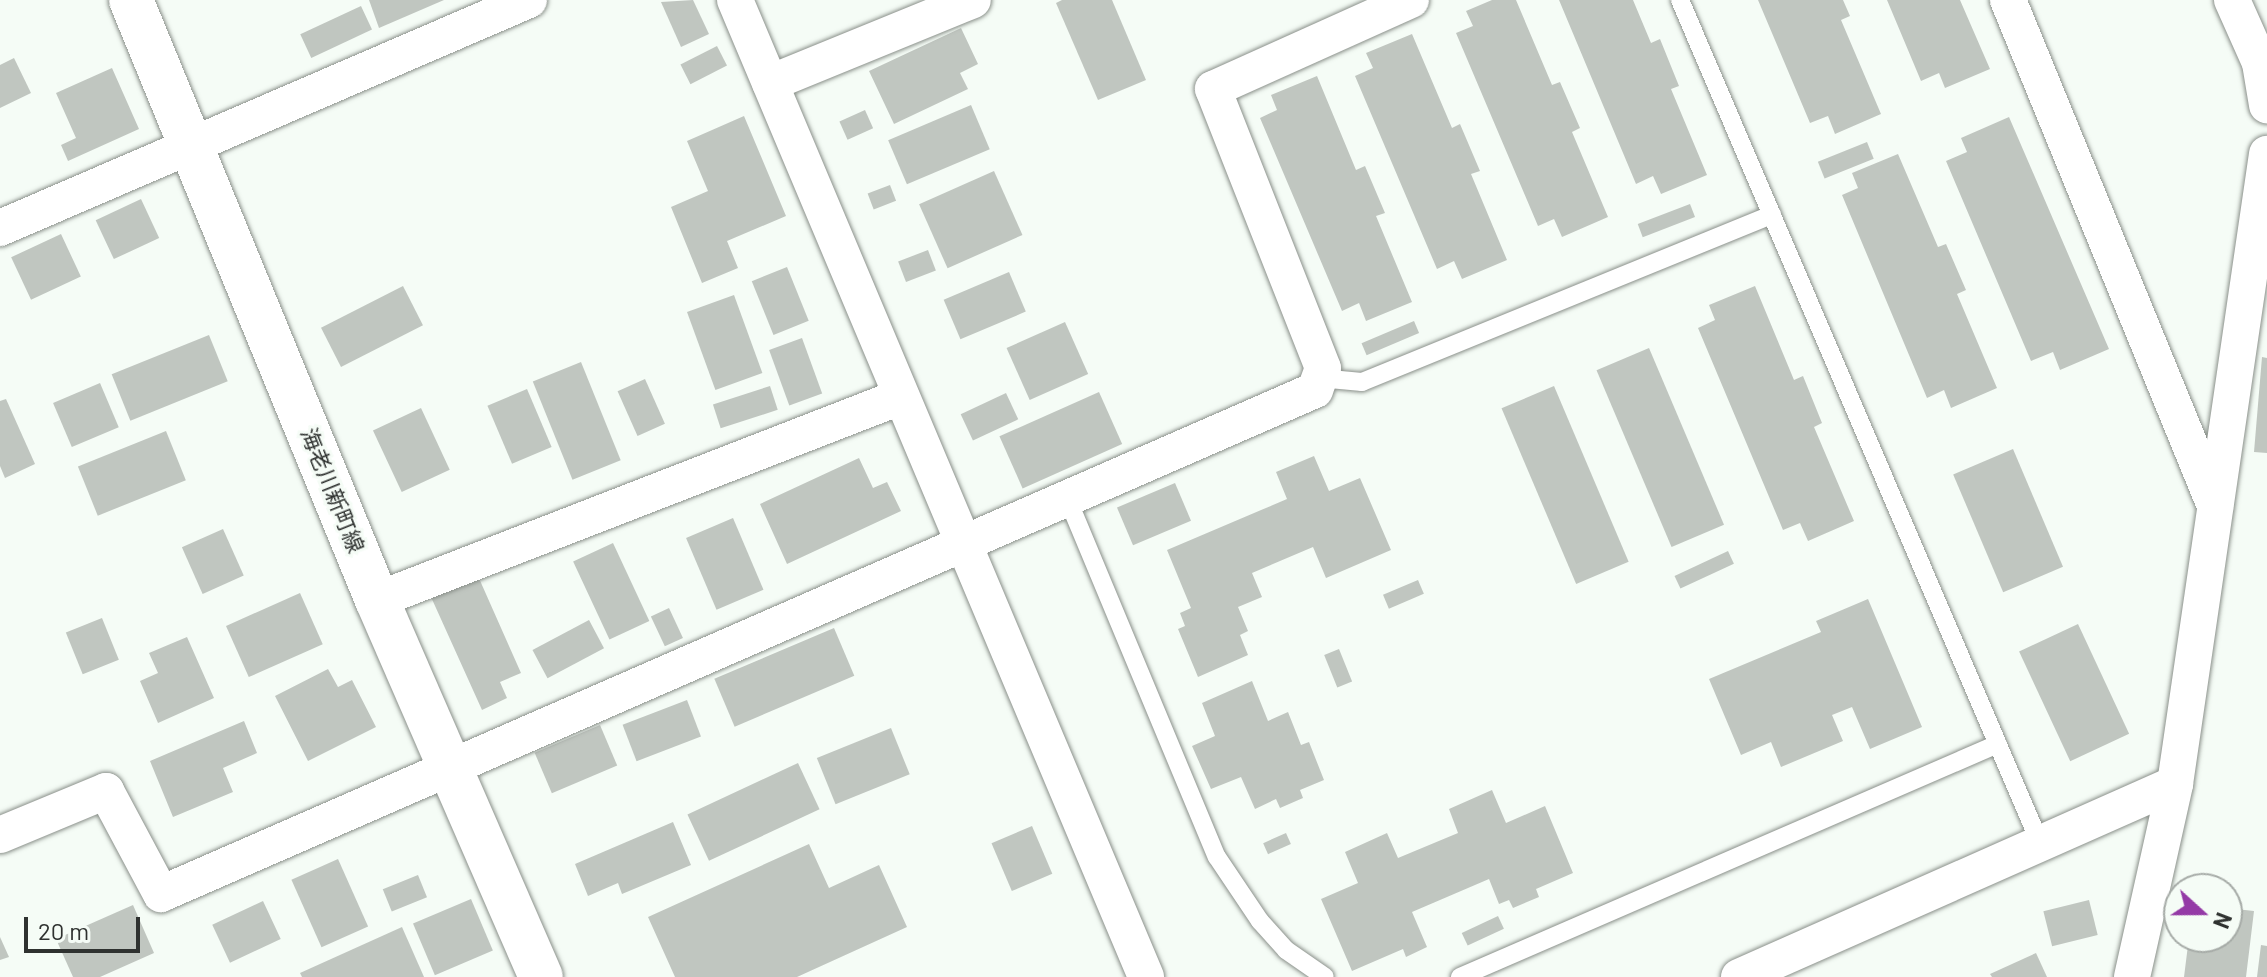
<!DOCTYPE html>
<meta charset="utf-8">
<style>
body{margin:0}
#map{position:relative;width:2267px;height:977px;overflow:hidden;background:#f5fcf6;font-family:Barlow,"Noto Sans JP",sans-serif}
div>[style]{position:absolute}
.building>*{inset:0;background:#c0c6c0;transform-origin:0 0}
.roads{filter:drop-shadow(0 0 2px #8a908a) drop-shadow(0 0 2px #8a908a)}
.service>*{height:18px;margin:-9px;padding:0 9px;transform-origin:9px;border-radius:9px;background:#fff}
.minor>*{height:36px;margin:-18px;padding:0 18px;transform-origin:18px;border-radius:18px;background:#fff}
.secondary>*{height:44px;margin:-22px;padding:0 22px;transform-origin:22px;border-radius:22px;background:#fff}
span{translate:-50% -50%;white-space:nowrap;text-align:center;line-height:1.15;-webkit-text-stroke:6px #f5fcf6;paint-order:stroke}
.street-label{font-size:22px;color:#2f3230}
.north{position:absolute;left:2163px;top:873px;width:80px;height:80px;box-sizing:border-box;background:#f5fcf6;border:2px solid #a6aba7;border-radius:50%;rotate:111deg;font-size:22px;font-weight:700;line-height:32px;text-align:center;color:#2f3230}
.north::after{content:'';display:block;margin:auto;width:28px;height:36px;background:#943aa6;clip-path:polygon(50% 0,100% 100%,50% 72%,0 100%)}
.scale{position:absolute;left:24px;top:917px;width:116px;height:36px;box-sizing:border-box;border:4px solid #2f3230;border-top:0;padding-left:10px;font-size:24px;line-height:28px;white-space:nowrap;color:#2f3230;-webkit-text-stroke:6px #f5fcf6;paint-order:stroke}
</style>
<div id="map">
<div class="building">
<div style="clip-path:polygon(369px 0,444px 0,379px 28px)"></div>
<div style="clip-path:polygon(693px 0,709px 34px,681px 47px,661px 2px)"></div>
<div style="clip-path:polygon(1062px 0,1112px 0,1146px 80px,1098px 100px,1056px 3px)"></div>
<div style="clip-path:polygon(1492px 0,1516px 0,1552px 85px,1560px 82px,1580px 128px,1572px 132px,1608px 217px,1562px 237px,1554px 219px,1538px 226px,1456px 33px,1473px 26px,1466px 11px)"></div>
<div style="clip-path:polygon(1559px 0,1633px 0,1651px 43px,1660px 39px,1679px 86px,1671px 89px,1707px 175px,1661px 194px,1653px 176px,1636px 184px)"></div>
<div style="clip-path:polygon(1758px 0,1843px 0,1850px 16px,1841px 20px,1881px 114px,1835px 134px,1828px 116px,1810px 123px)"></div>
<div style="clip-path:polygon(1887px 0,1960px 0,1990px 69px,1945px 88px,1939px 73px,1921px 81px)"></div>
<div style="left:361px;top:6px;width:26px;height:67px;rotate:65deg"></div>
<div style="clip-path:polygon(961px 28px,978px 64px,960px 73px,968px 89px,894px 124px,869px 71px)"></div>
<div style="clip-path:polygon(1412px 34px,1452px 128px,1460px 124px,1480px 171px,1471px 174px,1507px 260px,1462px 279px,1454px 261px,1437px 269px,1355px 76px,1373px 68px,1366px 53px)"></div>
<div style="left:717px;top:46px;width:22px;height:41px;rotate:63deg"></div>
<div style="clip-path:polygon(14px 58px,31px 93px,0 108px,0 65px)"></div>
<div style="clip-path:polygon(112px 68px,139px 129px,68px 161px,61px 145px,76px 138px,56px 93px)"></div>
<div style="clip-path:polygon(1317px 76px,1356px 170px,1365px 166px,1385px 213px,1376px 216px,1412px 302px,1366px 321px,1359px 303px,1342px 311px,1260px 118px,1277px 110px,1271px 95px)"></div>
<div style="left:971px;top:105px;width:48px;height:90px;rotate:67deg"></div>
<div style="left:865px;top:110px;width:20px;height:28px;rotate:66deg"></div>
<div style="clip-path:polygon(744px 116px,786px 216px,727px 241px,738px 268px,702px 283px,671px 207px,708px 191px,687px 141px)"></div>
<div style="clip-path:polygon(2009px 117px,2109px 349px,2060px 370px,2053px 352px,2031px 361px,1946px 161px,1967px 152px,1961px 138px)"></div>
<div style="left:1867px;top:142px;width:18px;height:53px;rotate:68deg"></div>
<div style="clip-path:polygon(1898px 154px,1938px 247px,1946px 244px,1966px 290px,1957px 294px,1997px 388px,1951px 408px,1944px 390px,1927px 398px,1842px 195px,1858px 188px,1852px 173px)"></div>
<div style="left:994px;top:171px;width:70px;height:82px;rotate:66deg"></div>
<div style="left:890px;top:185px;width:17px;height:24px;rotate:69deg"></div>
<div style="left:141px;top:199px;width:43px;height:50px;rotate:65deg"></div>
<div style="left:1690px;top:204px;width:14px;height:56px;rotate:69deg"></div>
<div style="left:61px;top:234px;width:47px;height:55px;rotate:65deg"></div>
<div style="left:928px;top:250px;width:22px;height:32px;rotate:69deg"></div>
<div style="left:787px;top:267px;width:58px;height:38px;rotate:68deg"></div>
<div style="left:1009px;top:272px;width:43px;height:71px;rotate:67deg"></div>
<div style="left:403px;top:286px;width:44px;height:92px;rotate:63deg"></div>
<div style="clip-path:polygon(1755px 286px,1794px 380px,1803px 376px,1822px 423px,1814px 427px,1854px 521px,1808px 541px,1800px 523px,1783px 530px,1698px 328px,1715px 320px,1709px 305px)"></div>
<div style="left:734px;top:295px;width:83px;height:50px;rotate:70deg"></div>
<div style="left:1414px;top:321px;width:13px;height:57px;rotate:67deg"></div>
<div style="left:1065px;top:322px;width:57px;height:64px;rotate:66deg"></div>
<div style="left:209px;top:335px;width:50px;height:105px;rotate:68deg"></div>
<div style="left:802px;top:338px;width:59px;height:35px;rotate:70deg"></div>
<div style="left:1649px;top:348px;width:192px;height:57px;rotate:67deg"></div>
<div style="clip-path:polygon(2262px 357px,2267px 358px,2267px 453px,2254px 452px)"></div>
<div style="left:581px;top:362px;width:106px;height:52px;rotate:68deg"></div>
<div style="left:645px;top:379px;width:49px;height:30px;rotate:66deg"></div>
<div style="left:100px;top:383px;width:48px;height:51px;rotate:67deg"></div>
<div style="left:770px;top:386px;width:25px;height:60px;rotate:72deg"></div>
<div style="left:1554px;top:386px;width:191px;height:57px;rotate:67deg"></div>
<div style="left:527px;top:389px;width:63px;height:43px;rotate:67deg"></div>
<div style="left:1099px;top:392px;width:57px;height:109px;rotate:66deg"></div>
<div style="left:1006px;top:393px;width:29px;height:50px;rotate:65deg"></div>
<div style="clip-path:polygon(6px 399px,35px 464px,5px 478px,0 466px,0 401px)"></div>
<div style="left:421px;top:408px;width:68px;height:53px;rotate:65deg"></div>
<div style="left:166px;top:431px;width:53px;height:95px;rotate:68deg"></div>
<div style="left:2013px;top:449px;width:128px;height:65px;rotate:67deg"></div>
<div style="clip-path:polygon(1314px 456px,1329px 491px,1360px 478px,1391px 550px,1326px 578px,1313px 547px,1252px 573px,1262px 597px,1238px 607px,1248px 631px,1240px 635px,1248px 655px,1198px 677px,1178px 629px,1185px 626px,1180px 613px,1191px 608px,1167px 550px,1287px 499px,1276px 472px)"></div>
<div style="clip-path:polygon(859px 458px,873px 488px,887px 482px,901px 511px,787px 564px,760px 504px)"></div>
<div style="left:1175px;top:483px;width:41px;height:63px;rotate:67deg"></div>
<div style="left:733px;top:518px;width:78px;height:51px;rotate:67deg"></div>
<div style="left:223px;top:529px;width:51px;height:45px;rotate:66deg"></div>
<div style="left:613px;top:543px;width:86px;height:44px;rotate:65deg"></div>
<div style="left:1728px;top:551px;width:14px;height:59px;rotate:65deg"></div>
<div style="clip-path:polygon(478px 576px,521px 673px,500px 682px,507px 698px,482px 710px,431px 597px)"></div>
<div style="left:1418px;top:580px;width:15px;height:38px;rotate:67deg"></div>
<div style="left:300px;top:593px;width:56px;height:81px;rotate:66deg"></div>
<div style="clip-path:polygon(1868px 599px,1922px 727px,1870px 749px,1852px 707px,1832px 715px,1843px 741px,1781px 767px,1771px 742px,1741px 755px,1709px 679px,1821px 632px,1816px 621px)"></div>
<div style="left:669px;top:608px;width:33px;height:20px;rotate:65deg"></div>
<div style="left:102px;top:618px;width:45px;height:39px;rotate:68deg"></div>
<div style="left:589px;top:620px;width:32px;height:64px;rotate:62deg"></div>
<div style="left:2078px;top:624px;width:121px;height:65px;rotate:65deg"></div>
<div style="left:834px;top:628px;width:52px;height:130px;rotate:67deg"></div>
<div style="clip-path:polygon(187px 637px,214px 698px,158px 723px,140px 681px,158px 673px,149px 653px)"></div>
<div style="left:1339px;top:649px;width:35px;height:16px;rotate:68deg"></div>
<div style="clip-path:polygon(328px 669px,338px 687px,352px 680px,376px 727px,308px 761px,275px 696px)"></div>
<div style="clip-path:polygon(1252px 681px,1268px 721px,1288px 712px,1301px 745px,1309px 742px,1324px 780px,1300px 790px,1303px 798px,1280px 808px,1276px 799px,1255px 809px,1241px 777px,1211px 789px,1192px 746px,1215px 736px,1202px 703px)"></div>
<div style="left:687px;top:700px;width:39px;height:69px;rotate:69deg"></div>
<div style="clip-path:polygon(244px 721px,257px 753px,223px 768px,233px 792px,173px 817px,150px 761px)"></div>
<div style="left:600px;top:725px;width:44px;height:71px;rotate:67deg"></div>
<div style="left:891px;top:728px;width:50px;height:80px;rotate:68deg"></div>
<div style="left:798px;top:763px;width:51px;height:122px;rotate:65deg"></div>
<div style="clip-path:polygon(1492px 790px,1506px 823px,1545px 806px,1573px 873px,1536px 889px,1539px 897px,1513px 908px,1509px 900px,1499px 904px,1489px 879px,1412px 912px,1427px 947px,1406px 957px,1403px 949px,1352px 971px,1321px 899px,1358px 883px,1345px 852px,1387px 833px,1398px 858px,1458px 833px,1449px 809px)"></div>
<div style="clip-path:polygon(673px 822px,691px 865px,622px 894px,618px 883px,588px 896px,575px 864px)"></div>
<div style="left:1032px;top:826px;width:52px;height:44px;rotate:67deg"></div>
<div style="left:1286px;top:833px;width:12px;height:25px;rotate:66deg"></div>
<div style="clip-path:polygon(809px 844px,829px 888px,879px 865px,907px 927px,797px 977px,675px 977px,648px 917px)"></div>
<div style="left:338px;top:859px;width:74px;height:51px;rotate:66deg"></div>
<div style="left:418px;top:875px;width:24px;height:38px;rotate:68deg"></div>
<div style="left:471px;top:899px;width:56px;height:63px;rotate:67deg"></div>
<div style="left:2089px;top:900px;width:36px;height:47px;rotate:76deg"></div>
<div style="left:263px;top:901px;width:42px;height:56px;rotate:65deg"></div>
<div style="clip-path:polygon(133px 905px,154px 953px,100px 977px,73px 977px,56px 939px)"></div>
<div style="clip-path:polygon(2227px 908px,2254px 911px,2246px 977px,2184px 977px,2189px 937px,2227px 937px)"></div>
<div style="left:1498px;top:916px;width:14px;height:40px;rotate:65deg"></div>
<div style="clip-path:polygon(402px 927px,424px 977px,302px 977px,300px 973px)"></div>
<div style="clip-path:polygon(0 937px,9px 957px,0 960px)"></div>
<div style="clip-path:polygon(2261px 945px,2267px 946px,2267px 977px,2257px 977px)"></div>
<div style="clip-path:polygon(2036px 953px,2047px 977px,1992px 977px,1990px 974px)"></div>
</div>
<div class="roads">
<div class="service">
<div style="left:1680px;top:0;width:917px;rotate:66.88deg"></div>
<div style="left:1319px;top:378px;width:43px;rotate:5.3deg"></div>
<div style="left:1362px;top:382px;width:443px;rotate:-22.2deg"></div>
<div style="left:1066px;top:495px;width:392px;rotate:67.4deg"></div>
<div style="left:1217px;top:857px;width:77px;rotate:56.1deg"></div>
<div style="left:1260px;top:921px;width:39px;rotate:48deg"></div>
<div style="left:1286px;top:950px;width:47px;rotate:34.7deg"></div>
<div style="left:1460px;top:977px;width:586px;rotate:-23.42deg"></div>
</div>
<div class="minor">
<div style="left:735px;top:0;width:1060px;rotate:67.18deg"></div>
<div style="left:2008px;top:0;width:547px;rotate:67.75deg"></div>
<div style="left:2232px;top:0;width:69px;rotate:66deg"></div>
<div style="left:2260px;top:63px;width:43px;rotate:80.5deg"></div>
<div style="left:770px;top:83px;width:219px;rotate:-22.2deg"></div>
<div style="left:0;top:228px;width:576px;rotate:-23.32deg"></div>
<div style="left:377px;top:600px;width:561px;rotate:-21.21deg"></div>
<div style="left:0;top:835px;width:115px;rotate:-22.5deg"></div>
<div style="left:106px;top:791px;width:117px;rotate:61.9deg"></div>
<div style="left:161px;top:894px;width:1259px;rotate:-23.59deg"></div>
<div style="left:1315px;top:390px;width:23px;rotate:-70deg"></div>
<div style="left:1323px;top:368px;width:300px;rotate:-111.5deg"></div>
<div style="left:1213px;top:89px;width:217px;rotate:-24.2deg"></div>
<div style="left:1739px;top:977px;width:477px;rotate:-23.9deg"></div>
<div style="left:2132px;top:977px;width:198px;rotate:-77.4deg"></div>
<div style="left:2175px;top:784px;width:637px;rotate:-81.69deg"></div>
</div>
<div class="secondary">
<div style="left:131px;top:0;width:648px;rotate:67.71deg"></div>
<div style="left:377px;top:600px;width:411px;rotate:66.5deg"></div>
</div>
</div>
<div class="street-label">
<span style="left:333px;top:490px;rotate:68deg">海老川新町線</span>
</div>
<div class="north">N</div>
<div class="scale">20 m</div>
</div>
